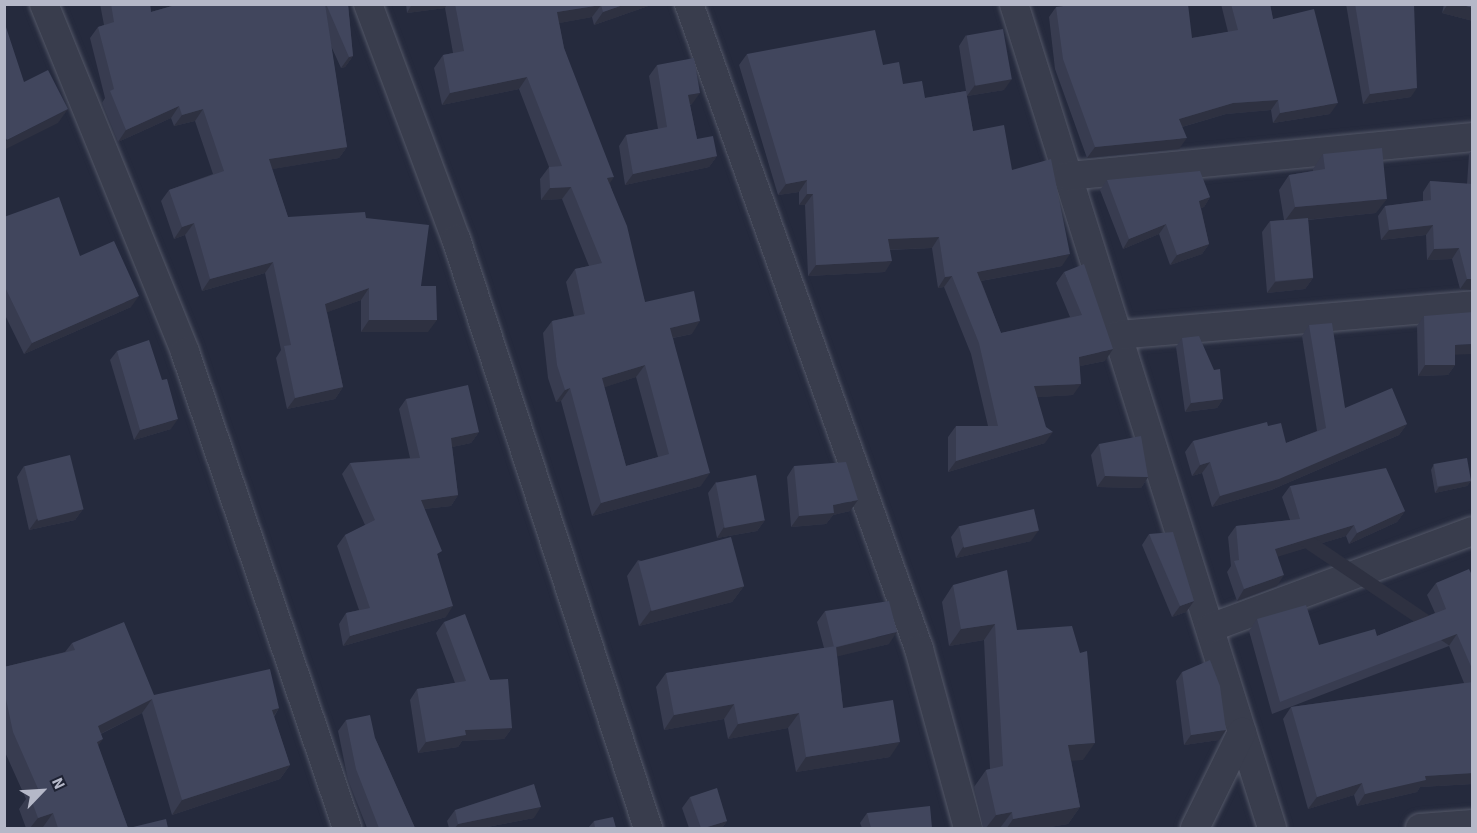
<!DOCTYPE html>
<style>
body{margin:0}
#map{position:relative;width:1477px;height:833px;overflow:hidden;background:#252a3d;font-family:"Source Sans 3",sans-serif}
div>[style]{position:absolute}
.roads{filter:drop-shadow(0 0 2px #545868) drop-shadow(0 0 2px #545868)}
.minor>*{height:28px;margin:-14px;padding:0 14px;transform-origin:14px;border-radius:14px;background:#393d4d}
.wall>*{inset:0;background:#383c50}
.shaded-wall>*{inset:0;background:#2e3141;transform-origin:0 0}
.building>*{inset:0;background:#41465d;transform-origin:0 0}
span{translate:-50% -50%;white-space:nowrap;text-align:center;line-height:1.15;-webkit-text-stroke:4.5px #1e2233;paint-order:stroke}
.frame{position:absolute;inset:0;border:6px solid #b5b8c8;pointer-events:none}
.north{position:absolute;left:12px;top:761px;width:60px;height:60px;-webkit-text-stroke:4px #1e2233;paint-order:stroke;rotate:65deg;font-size:16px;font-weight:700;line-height:24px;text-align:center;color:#b5b8c8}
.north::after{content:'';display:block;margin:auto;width:21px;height:27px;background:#b5b8c8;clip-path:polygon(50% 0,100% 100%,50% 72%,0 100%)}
</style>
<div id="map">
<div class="roads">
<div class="minor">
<div style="left:44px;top:4px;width:375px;rotate:67.9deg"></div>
<div style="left:185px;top:352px;width:503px;rotate:71.2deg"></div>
<div style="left:368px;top:4px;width:251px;rotate:69.5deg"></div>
<div style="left:456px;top:239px;width:620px;rotate:71.95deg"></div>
<div style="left:689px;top:4px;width:685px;rotate:70.37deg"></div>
<div style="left:919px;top:649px;width:186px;rotate:74.7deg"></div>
<div style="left:1014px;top:4px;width:863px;rotate:72.61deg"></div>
<div style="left:1068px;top:176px;width:406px;rotate:-5.5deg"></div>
<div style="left:1118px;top:335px;width:355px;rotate:-4.8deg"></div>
<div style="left:1210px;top:628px;width:279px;rotate:-20.3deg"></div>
<div style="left:1195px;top:828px;width:107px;rotate:-63.9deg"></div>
<div style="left:1420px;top:828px;width:52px;rotate:-4.4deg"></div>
</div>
</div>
<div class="wall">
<div style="clip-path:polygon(100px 4px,150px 4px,151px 12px,179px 4px,348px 4px,353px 56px,345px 67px,341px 68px,331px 46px,347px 147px,339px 158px,272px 169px,288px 217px,366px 218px,421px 286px,428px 332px,361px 332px,361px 300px,327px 312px,343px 387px,335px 399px,287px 409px,276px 358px,281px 350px,265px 273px,202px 291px,185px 235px,174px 239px,161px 201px,169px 190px,213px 174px,195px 121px,174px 126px,171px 118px,118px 142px,102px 103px,105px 98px,90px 38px,98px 27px,104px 25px)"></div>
<div style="clip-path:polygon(evenodd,406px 4px,654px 4px,594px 25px,592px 17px,559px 23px,564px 48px,610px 184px,645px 302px,692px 334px,673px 338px,701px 486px,592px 516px,561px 401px,556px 402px,548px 378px,543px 333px,552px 321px,574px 316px,566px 282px,575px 269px,589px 266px,562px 199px,541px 200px,540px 179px,549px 167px,519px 89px,442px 105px,434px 68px,443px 55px,453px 53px,445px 8px,407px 13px,406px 4px,636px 377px,658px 457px,626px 466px,604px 387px,636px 377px)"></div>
<div style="clip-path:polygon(1221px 4px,1270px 4px,1273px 19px,1330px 114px,1273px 123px,1271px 110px,1226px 114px,1182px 127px,1179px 149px,1087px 158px,1055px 69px,1049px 17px,1056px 7px,1192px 38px,1228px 32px)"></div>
<div style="clip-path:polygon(1346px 4px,1414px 4px,1411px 97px,1363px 104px)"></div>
<div style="clip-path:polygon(1444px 4px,1473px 4px,1473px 21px,1442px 13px)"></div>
<div style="clip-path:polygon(966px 35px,1004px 90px,967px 96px,973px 131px,1012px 170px,1062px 266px,981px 281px,1001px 333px,1070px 317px,1056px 283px,1064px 272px,1105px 361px,1080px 366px,1073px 395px,1037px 397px,1045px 443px,948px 472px,948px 437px,956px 426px,988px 426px,971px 354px,944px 287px,938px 288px,932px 248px,890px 250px,885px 272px,808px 276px,805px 205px,799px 205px,799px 192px,778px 195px,739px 65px,747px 54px,883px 65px,903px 84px,925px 98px,966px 91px,959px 46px)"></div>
<div style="clip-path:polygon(657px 65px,692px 104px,690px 105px,697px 139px,717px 156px,709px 167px,625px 185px,619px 146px,626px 135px,658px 129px,649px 76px)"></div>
<div style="clip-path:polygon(1473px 149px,1473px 290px,1460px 289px,1452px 259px,1427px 260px,1426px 235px,1381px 240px,1378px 216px,1385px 206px,1423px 201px,1423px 192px,1430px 181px,1467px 184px,1469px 154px)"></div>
<div style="clip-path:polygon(1323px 154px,1376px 213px,1308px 220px,1313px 278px,1305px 289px,1267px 293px,1262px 232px,1270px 221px,1284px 220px,1279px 190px,1289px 175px,1313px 171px,1313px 169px)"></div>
<div style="clip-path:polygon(1107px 180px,1210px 197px,1204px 207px,1201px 208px,1209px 244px,1202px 254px,1170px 265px,1159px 234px,1123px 249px,1100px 190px)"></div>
<div style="clip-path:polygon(4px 217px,80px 256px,131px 307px,24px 354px,4px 313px)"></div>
<div style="clip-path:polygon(1424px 316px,1455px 355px,1455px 365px,1448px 375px,1418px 376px,1417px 326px)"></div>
<div style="clip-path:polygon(1309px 325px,1345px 408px,1407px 424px,1399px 435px,1271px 490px,1212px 507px,1202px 473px,1192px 476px,1185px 452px,1193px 441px,1268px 426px,1286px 443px,1317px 431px,1302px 336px)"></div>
<div style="clip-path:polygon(1182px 338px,1223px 399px,1217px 408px,1185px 412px,1176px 347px)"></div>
<div style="clip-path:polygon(117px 351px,171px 429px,134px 440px,110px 360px)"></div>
<div style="clip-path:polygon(406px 399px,479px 432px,471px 443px,452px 447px,458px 495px,451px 506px,424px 509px,438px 557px,446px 617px,343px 646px,339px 624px,346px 613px,359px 610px,337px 546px,345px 535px,365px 525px,342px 474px,350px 463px,410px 458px,399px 409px)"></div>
<div style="clip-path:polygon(1099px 444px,1148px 477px,1141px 488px,1097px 487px,1091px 455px)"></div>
<div style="clip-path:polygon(1434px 464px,1471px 481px,1467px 486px,1435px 493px,1431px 470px)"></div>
<div style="clip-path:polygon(24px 466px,83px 509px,75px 520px,29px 530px,17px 477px)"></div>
<div style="clip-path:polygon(794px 466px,850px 511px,833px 515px,826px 524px,791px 527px,787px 477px)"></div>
<div style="clip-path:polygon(716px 482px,765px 520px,757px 531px,717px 538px,708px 493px)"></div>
<div style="clip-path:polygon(1290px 486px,1405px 511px,1397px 522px,1349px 544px,1346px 536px,1278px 556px,1277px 586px,1237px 601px,1227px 572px,1231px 566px,1228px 537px,1236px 526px,1290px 520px,1282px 497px)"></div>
<div style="clip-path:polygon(959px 526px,1031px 541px,956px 558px,951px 537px)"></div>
<div style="clip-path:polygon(1149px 534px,1194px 601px,1186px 612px,1172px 617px,1142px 545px)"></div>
<div style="clip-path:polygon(638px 560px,744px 586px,732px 602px,639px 626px,627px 576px)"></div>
<div style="clip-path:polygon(1473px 577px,1473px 784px,1420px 787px,1417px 792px,1357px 806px,1354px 795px,1308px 809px,1283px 719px,1291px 707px,1464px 683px,1449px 646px,1272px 714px,1249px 631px,1257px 619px,1319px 645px,1377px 636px,1435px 613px,1427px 595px,1436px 583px)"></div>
<div style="clip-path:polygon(953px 585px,1017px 630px,1083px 760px,1071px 760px,1080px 807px,1068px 824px,1044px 828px,983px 828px,974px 787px,986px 770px,990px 769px,984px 640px,949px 646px,942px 602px)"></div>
<div style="clip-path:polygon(825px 611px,889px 644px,837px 656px,843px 708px,890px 757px,796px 772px,788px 728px,728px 739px,724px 719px,664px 730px,656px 687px,666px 673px,824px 648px,817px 622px)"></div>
<div style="clip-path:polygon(444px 622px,490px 680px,512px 728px,504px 739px,462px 741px,458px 747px,418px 753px,410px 700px,417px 689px,455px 683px,436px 633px)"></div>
<div style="clip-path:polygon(72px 643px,154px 695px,279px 708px,274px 717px,290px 765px,280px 779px,172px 815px,142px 713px,101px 734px,98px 746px,128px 828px,43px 828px,43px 827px,39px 828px,26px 828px,19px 809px,26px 799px,4px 750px,4px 667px,65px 652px)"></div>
<div style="clip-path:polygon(1182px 672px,1219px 740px,1184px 745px,1176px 681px)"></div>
<div style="clip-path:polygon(346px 720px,375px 738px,415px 828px,367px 828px,348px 780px,338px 731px)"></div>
<div style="clip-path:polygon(690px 797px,727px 821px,722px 828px,689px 828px,682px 808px)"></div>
<div style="clip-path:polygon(455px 810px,534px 818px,482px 828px,449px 828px,447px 821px)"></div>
<div style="clip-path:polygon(867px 813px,932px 828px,862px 828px,860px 823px)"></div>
<div style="clip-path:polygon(594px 821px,616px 828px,588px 828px)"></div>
</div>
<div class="shaded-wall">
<div style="clip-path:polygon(412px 4px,447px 4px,445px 8px,407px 13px)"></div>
<div style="clip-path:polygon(626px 4px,654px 4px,594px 25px,603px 12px)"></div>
<div style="clip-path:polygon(1448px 4px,1459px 4px,1473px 8px,1473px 21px,1442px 13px)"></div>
<div style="clip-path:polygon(601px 5px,592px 17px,548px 25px,557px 12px)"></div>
<div style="clip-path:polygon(353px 56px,345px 67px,341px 68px,349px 57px)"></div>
<div style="clip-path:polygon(527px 77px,519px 89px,442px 105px,450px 93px)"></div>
<div style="clip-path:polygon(1012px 79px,1004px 90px,967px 96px,975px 85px)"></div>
<div style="clip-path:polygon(1417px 88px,1411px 97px,1363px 104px,1370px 94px)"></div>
<div style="clip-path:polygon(700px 93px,692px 104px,680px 106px,688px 95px)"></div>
<div style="clip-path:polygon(1278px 100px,1271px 110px,1226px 114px,1171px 130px,1179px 119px,1233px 103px)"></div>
<div style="clip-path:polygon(1338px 103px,1330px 114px,1273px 123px,1280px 113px)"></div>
<div style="clip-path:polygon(179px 106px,171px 118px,118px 142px,126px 130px)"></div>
<div style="clip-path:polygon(68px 109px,58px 123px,4px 150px,4px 143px,7px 140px)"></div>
<div style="clip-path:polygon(203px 109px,195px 121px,174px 126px,182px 115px)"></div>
<div style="clip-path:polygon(1187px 138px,1179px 149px,1087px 158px,1095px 147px)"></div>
<div style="clip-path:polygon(347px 147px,339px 158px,261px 171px,269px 159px)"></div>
<div style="clip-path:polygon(717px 156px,709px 167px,625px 185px,633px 174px)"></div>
<div style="clip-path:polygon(614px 177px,606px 189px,607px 178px)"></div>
<div style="clip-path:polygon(807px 180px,799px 192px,778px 195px,786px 184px)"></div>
<div style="clip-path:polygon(571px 187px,562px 199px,541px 200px,550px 188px)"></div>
<div style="clip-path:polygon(807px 194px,813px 194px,805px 205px,799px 205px)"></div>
<div style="clip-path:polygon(1210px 197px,1204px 207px,1192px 211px,1199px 201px)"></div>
<div style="clip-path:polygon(1387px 199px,1376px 213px,1284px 222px,1295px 207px)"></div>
<div style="clip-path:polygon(194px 223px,185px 235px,174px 239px,182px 227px)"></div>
<div style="clip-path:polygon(1166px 224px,1159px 234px,1123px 249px,1129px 239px)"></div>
<div style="clip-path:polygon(1433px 225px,1426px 235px,1381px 240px,1389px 230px)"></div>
<div style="clip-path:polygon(939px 237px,932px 248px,880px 250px,888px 239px)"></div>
<div style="clip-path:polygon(1209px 244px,1202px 254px,1170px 265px,1177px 255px)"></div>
<div style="clip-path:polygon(1459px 248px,1452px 259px,1427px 260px,1434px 249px)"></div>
<div style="clip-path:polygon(1070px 254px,1062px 266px,969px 283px,977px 272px)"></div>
<div style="clip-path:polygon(892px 261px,885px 272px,808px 276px,816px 265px)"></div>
<div style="clip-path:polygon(273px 262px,265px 273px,202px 291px,210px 279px)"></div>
<div style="clip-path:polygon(952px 276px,944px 287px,938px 288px,945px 277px)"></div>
<div style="clip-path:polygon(1313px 278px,1305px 289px,1267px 293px,1275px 282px)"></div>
<div style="clip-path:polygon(1467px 279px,1473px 279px,1473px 290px,1460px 289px)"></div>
<div style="clip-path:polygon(369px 288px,361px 300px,317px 316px,325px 304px)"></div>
<div style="clip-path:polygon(139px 296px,131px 307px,24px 354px,32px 343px)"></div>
<div style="clip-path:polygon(369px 320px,437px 320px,428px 332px,361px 332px)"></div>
<div style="clip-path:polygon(700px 321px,692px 334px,661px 340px,670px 328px)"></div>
<div style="clip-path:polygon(1473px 344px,1473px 354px,1447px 355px,1455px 345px)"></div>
<div style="clip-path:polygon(1113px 349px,1105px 361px,1071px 368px,1079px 357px)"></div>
<div style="clip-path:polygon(645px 365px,636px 377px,593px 391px,602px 378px)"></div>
<div style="clip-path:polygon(1425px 365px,1455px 365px,1448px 375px,1418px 376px)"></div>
<div style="clip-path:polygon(1081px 384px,1073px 395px,1026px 398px,1034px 386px)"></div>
<div style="clip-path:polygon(343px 387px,335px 399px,287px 409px,295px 398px)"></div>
<div style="clip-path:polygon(570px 388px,561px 401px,556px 402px,565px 390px)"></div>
<div style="clip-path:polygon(1223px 399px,1217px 408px,1185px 412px,1191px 403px)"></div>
<div style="clip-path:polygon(178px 419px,171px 429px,134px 440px,140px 430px)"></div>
<div style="clip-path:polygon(1407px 424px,1399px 435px,1271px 490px,1212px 507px,1220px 496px)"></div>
<div style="clip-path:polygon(479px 432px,471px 443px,443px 449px,451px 438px)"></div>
<div style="clip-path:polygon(1053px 432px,1045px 443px,948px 472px,956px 461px)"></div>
<div style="clip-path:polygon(1210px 462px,1202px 473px,1192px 476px,1200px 465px)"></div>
<div style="clip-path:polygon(710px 473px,701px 486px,592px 516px,601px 503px)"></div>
<div style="clip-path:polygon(1105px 476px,1148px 477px,1141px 488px,1097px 487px)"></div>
<div style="clip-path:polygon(1471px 481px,1467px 486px,1435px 493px,1439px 487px)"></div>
<div style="clip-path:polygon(458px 495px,451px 506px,413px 510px,421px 500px)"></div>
<div style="clip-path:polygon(858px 500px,850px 511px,833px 515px,826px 524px,791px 527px,799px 516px,833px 505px)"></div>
<div style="clip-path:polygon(83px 509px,75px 520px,29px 530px,37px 519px)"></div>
<div style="clip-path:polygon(1405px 511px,1397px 522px,1349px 544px,1357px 533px)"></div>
<div style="clip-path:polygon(765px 520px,757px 531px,717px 538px,724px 527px)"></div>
<div style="clip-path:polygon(1354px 525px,1346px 536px,1267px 560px,1275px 549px)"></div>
<div style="clip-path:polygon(1039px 530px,1031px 541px,956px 558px,963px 547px)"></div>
<div style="clip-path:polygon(1284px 575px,1277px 586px,1237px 601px,1244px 589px)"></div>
<div style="clip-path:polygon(744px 586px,732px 602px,639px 626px,651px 610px)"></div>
<div style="clip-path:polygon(1194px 601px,1186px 612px,1172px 617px,1180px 606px)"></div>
<div style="clip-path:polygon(453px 606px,446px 617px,343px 646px,350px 636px)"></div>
<div style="clip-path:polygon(995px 624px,984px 640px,949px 646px,961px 629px)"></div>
<div style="clip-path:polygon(897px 632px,889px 644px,827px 659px,834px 648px)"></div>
<div style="left:1457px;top:634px;width:14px;height:190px;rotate:124deg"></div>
<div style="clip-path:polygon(152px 699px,142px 713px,88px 740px,98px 726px)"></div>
<div style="clip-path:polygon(734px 704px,724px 719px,664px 730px,674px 715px)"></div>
<div style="clip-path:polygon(279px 708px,269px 723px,272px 710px)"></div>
<div style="clip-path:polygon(799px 713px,788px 728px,728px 739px,738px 724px)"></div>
<div style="clip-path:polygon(512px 728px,504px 739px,462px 741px,458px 747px,418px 753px,426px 742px,465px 730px)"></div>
<div style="clip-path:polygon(1226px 730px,1219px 740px,1184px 745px,1191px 735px)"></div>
<div style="clip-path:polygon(103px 739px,93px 753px,97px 742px)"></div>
<div style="clip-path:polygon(900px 742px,890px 757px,796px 772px,806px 757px)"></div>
<div style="clip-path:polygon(1095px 743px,1083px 760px,1057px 762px,1068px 745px)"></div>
<div style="clip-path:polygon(290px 765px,280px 779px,172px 815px,182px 800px)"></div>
<div style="clip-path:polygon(1473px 773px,1473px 784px,1420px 787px,1417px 792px,1357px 806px,1365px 794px,1425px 776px)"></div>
<div style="clip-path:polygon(1362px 783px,1354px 795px,1308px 809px,1317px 797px)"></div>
<div style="clip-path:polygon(541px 807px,534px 818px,482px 828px,455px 828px,458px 824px)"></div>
<div style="clip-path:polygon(1080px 807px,1068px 824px,1044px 828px,1007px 828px,1013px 819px)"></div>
<div style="clip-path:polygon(1012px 812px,1000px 828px,986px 828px,996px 815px)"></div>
<div style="clip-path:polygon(53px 813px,43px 827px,39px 828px,30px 828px,38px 818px)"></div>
<div style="clip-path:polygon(727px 821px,722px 828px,704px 828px)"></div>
</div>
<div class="building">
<div style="clip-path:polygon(111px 4px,150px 4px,151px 12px,179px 4px,325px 4px,347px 147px,269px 159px,288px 217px,365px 212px,366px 218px,429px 225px,421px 286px,436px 286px,437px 320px,369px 320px,369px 288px,325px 304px,343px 387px,295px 398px,284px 346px,291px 345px,273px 262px,210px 279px,194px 223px,182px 227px,169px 190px,224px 171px,203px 109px,182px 115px,179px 106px,126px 130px,110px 91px,114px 89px,98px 27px,114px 22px)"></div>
<div style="clip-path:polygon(326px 4px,348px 4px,353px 56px,349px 57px)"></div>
<div style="clip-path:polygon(evenodd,455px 4px,626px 4px,603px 12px,601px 5px,557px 12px,564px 48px,614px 177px,607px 178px,627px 226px,645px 302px,694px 291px,700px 321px,670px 328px,710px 473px,601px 503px,570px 388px,565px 390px,557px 365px,552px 321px,585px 314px,575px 269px,602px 263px,571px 187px,550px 188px,549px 167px,562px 166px,527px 77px,450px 93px,443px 55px,464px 51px,455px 4px,645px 365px,669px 454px,626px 466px,602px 378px,645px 365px)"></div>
<div style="clip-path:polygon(1078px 4px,1188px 4px,1192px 38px,1238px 30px,1231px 4px,1270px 4px,1273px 19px,1314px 9px,1338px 103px,1280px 113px,1278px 100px,1233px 103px,1179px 119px,1187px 138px,1095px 147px,1063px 59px,1056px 7px)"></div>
<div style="clip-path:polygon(1355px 4px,1414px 4px,1417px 88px,1370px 94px)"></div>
<div style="clip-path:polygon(1459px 4px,1473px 4px,1473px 8px)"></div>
<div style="clip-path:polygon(4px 21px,24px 82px,48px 70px,68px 109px,7px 140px,4px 136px)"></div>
<div style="left:1003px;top:29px;width:51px;height:37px;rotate:80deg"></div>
<div style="clip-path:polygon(875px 30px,883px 65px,899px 62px,903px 84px,922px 81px,925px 98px,966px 91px,973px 131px,1004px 125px,1012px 170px,1051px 159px,1070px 254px,977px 272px,1001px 333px,1082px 315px,1064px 272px,1084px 264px,1113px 349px,1079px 357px,1081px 384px,1034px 386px,1046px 427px,1053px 432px,956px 461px,956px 426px,998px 426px,979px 343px,952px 276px,945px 277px,939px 237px,888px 239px,892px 261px,816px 265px,813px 194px,807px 194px,807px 180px,786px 184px,747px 54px)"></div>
<div style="clip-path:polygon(694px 58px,700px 93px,688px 95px,697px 139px,713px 136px,717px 156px,633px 174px,626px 135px,667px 127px,657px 65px)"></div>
<div style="clip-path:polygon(1382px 148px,1387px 199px,1295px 207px,1289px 175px,1325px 169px,1323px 154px)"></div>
<div style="clip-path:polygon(1200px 171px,1210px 197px,1199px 201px,1209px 244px,1177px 255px,1166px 224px,1129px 239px,1107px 180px)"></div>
<div style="clip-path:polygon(1430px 181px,1473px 184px,1473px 279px,1467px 279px,1459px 248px,1434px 249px,1433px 225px,1389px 230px,1385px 206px,1431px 200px)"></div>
<div style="clip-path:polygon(59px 197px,80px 256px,114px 241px,139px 296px,32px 343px,4px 285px,4px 217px)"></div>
<div style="left:1308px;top:218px;width:60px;height:38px;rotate:85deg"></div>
<div style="clip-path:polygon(1473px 312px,1473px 344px,1455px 345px,1455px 365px,1425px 365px,1424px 316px)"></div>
<div style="clip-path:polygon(1332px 323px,1345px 408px,1392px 388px,1407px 424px,1279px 479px,1220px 496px,1210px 462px,1200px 465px,1193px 441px,1267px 422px,1268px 426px,1281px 423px,1286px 443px,1326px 428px,1309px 325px)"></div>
<div style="clip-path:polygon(1199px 336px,1214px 370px,1220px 369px,1223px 399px,1191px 403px,1182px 338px)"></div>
<div style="clip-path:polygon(149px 340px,162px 380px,167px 379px,178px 419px,140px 430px,117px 351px)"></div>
<div style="clip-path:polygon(468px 385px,479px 432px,451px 438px,458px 495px,421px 500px,442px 551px,437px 554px,453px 606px,350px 636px,346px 613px,370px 608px,345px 535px,375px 520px,350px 463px,420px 458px,406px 399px)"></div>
<div style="clip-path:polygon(1141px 436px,1148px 477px,1105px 476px,1099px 444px)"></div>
<div style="left:70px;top:455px;width:56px;height:47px;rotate:76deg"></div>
<div style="left:1467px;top:458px;width:23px;height:34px;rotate:80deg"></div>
<div style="clip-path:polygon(846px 462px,858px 500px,833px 505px,834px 513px,799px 516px,794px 466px)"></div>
<div style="clip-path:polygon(1386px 468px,1405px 511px,1357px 533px,1354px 525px,1275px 549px,1284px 575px,1244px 589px,1234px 561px,1239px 560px,1236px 526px,1300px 519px,1290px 486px)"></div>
<div style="left:756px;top:475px;width:46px;height:41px;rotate:79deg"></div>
<div style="left:1034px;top:509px;width:22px;height:77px;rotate:77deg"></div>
<div style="clip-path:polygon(1173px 532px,1194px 601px,1180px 606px,1149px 534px)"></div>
<div style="left:731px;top:537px;width:51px;height:96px;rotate:75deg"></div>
<div style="clip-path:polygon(1469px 569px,1473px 577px,1473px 671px,1457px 634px,1280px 702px,1257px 619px,1306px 605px,1319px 645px,1375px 629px,1377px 636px,1446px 609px,1436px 583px)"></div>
<div style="clip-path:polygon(1007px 570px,1017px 630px,1072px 626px,1080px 653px,1087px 651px,1095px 743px,1068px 745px,1080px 807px,1013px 819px,1012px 812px,996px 815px,986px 770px,1003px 766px,995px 624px,961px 629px,953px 585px)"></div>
<div style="clip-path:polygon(889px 601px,897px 632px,836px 647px,836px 646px,834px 647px,825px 611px)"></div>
<div style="clip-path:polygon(465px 614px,490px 680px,508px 679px,512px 728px,465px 730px,466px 735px,426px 742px,417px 689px,466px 681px,444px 622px)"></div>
<div style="clip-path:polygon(124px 622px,154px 695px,270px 669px,279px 708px,272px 710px,290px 765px,182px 800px,152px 699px,98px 726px,103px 739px,97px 742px,128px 828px,58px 828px,53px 813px,38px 818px,29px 794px,39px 791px,13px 732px,4px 690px,4px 667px,75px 650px,72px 643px)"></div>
<div style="clip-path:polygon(836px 646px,843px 708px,893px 700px,900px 742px,806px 757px,799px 713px,738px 724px,734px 704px,674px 715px,666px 673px)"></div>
<div style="clip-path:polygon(1210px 660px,1220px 686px,1226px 730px,1191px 735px,1182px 672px)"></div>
<div style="clip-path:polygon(1473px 682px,1473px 773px,1425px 776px,1426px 780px,1365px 794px,1362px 783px,1317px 797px,1291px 707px)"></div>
<div style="clip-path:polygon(370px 715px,375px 738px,415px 828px,379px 828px,356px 769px,346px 720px)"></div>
<div style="clip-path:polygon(534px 784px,541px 807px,458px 824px,455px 810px)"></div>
<div style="clip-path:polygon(717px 788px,727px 821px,704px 828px,701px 828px,690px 797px)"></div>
<div style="clip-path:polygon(930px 806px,932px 828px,871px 828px,867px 813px)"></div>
<div style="clip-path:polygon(613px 817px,616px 828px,595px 828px,594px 821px)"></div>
<div style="clip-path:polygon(166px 819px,168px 828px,129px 828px)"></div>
</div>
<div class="frame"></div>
<div class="north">N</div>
</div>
